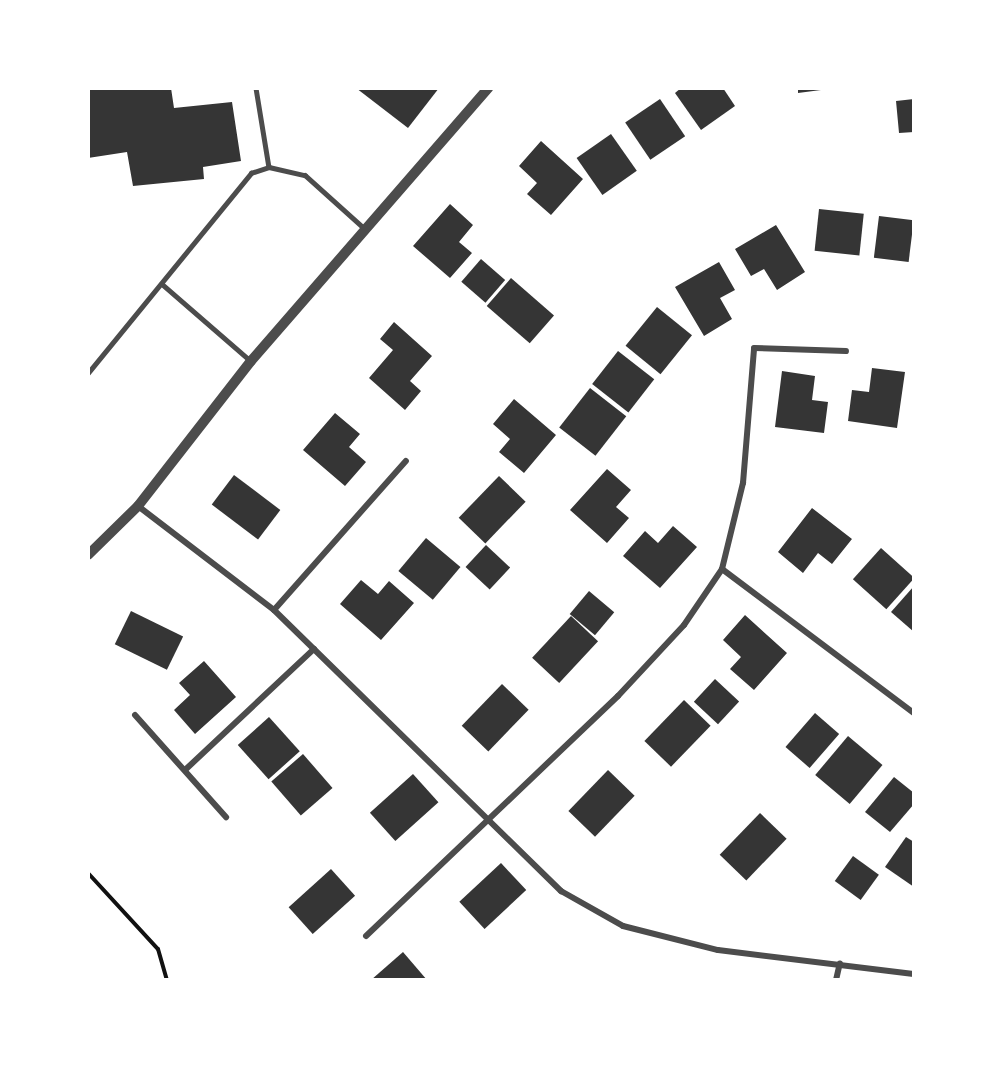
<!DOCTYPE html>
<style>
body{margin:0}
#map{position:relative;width:1002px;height:1068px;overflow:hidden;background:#fff;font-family:"Alegreya Sans",sans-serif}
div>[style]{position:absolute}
.building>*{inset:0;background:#353535;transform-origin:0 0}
.path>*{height:4px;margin:-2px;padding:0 2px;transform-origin:2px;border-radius:2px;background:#111}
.service>*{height:4.5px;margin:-2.25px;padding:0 2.25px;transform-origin:2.25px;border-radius:2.25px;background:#4c4c4c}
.minor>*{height:6px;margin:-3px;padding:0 3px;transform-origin:3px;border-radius:3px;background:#4c4c4c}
.tertiary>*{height:10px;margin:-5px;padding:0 5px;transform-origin:5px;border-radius:5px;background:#4c4c4c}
span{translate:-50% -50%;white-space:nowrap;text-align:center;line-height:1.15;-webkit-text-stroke:4.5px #fff;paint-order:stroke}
.frame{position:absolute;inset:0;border:90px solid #fff;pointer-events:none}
</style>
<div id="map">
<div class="building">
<div style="clip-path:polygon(88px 88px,171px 88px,174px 108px,232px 102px,241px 161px,203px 167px,204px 179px,133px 186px,127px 152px,88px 158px)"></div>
<div style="clip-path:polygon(356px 88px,439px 88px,408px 128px)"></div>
<div style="clip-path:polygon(681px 88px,723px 88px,735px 106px,701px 130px,675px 93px)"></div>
<div style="clip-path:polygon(798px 88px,821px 88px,821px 90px,798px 93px)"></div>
<div style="left:660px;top:99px;width:45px;height:42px;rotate:56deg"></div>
<div style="clip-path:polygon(914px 99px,914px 132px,899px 133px,896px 101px)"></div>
<div style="left:611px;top:134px;width:45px;height:42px;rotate:55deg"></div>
<div style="clip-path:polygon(541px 141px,583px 179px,551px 215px,527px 194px,537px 183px,519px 166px)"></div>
<div style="clip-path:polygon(450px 204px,473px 225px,459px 242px,472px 253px,450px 278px,413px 246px)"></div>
<div style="left:819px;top:209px;width:45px;height:42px;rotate:6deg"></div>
<div style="left:879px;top:216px;width:35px;height:42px;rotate:7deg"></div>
<div style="clip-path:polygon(776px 225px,805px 272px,777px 290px,764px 269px,751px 276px,735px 249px)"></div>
<div style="left:481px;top:259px;width:32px;height:30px;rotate:41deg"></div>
<div style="clip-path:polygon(719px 262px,735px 290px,720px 298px,732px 319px,704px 336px,675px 287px)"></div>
<div style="left:511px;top:278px;width:57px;height:37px;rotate:41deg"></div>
<div style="left:657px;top:307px;width:45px;height:50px;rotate:39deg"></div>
<div style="clip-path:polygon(394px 322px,432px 356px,410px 381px,421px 391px,405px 410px,369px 378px,393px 350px,380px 339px)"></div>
<div style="left:618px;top:351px;width:46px;height:42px;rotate:38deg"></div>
<div style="clip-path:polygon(872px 368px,905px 372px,897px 428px,848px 421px,852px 390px,869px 392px)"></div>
<div style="clip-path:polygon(782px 371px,815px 376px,812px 400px,828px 402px,824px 433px,775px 427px)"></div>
<div style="left:590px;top:388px;width:46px;height:50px;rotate:38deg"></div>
<div style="clip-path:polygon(514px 399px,556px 435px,524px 473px,499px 452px,510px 439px,493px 424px)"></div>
<div style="clip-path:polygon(335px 413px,360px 434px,349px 447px,366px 462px,345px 486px,303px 450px)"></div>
<div style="clip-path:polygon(607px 469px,631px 490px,616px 507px,629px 518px,607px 543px,570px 510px)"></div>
<div style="left:234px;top:475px;width:58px;height:37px;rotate:37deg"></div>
<div style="left:499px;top:476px;width:37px;height:58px;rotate:44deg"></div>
<div style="clip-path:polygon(812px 508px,852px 539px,832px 564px,818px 553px,803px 573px,778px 552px)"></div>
<div style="clip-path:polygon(673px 526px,697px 547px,660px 588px,623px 556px,645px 531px,658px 543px)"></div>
<div style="left:426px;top:538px;width:45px;height:43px;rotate:40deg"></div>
<div style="left:486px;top:545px;width:33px;height:30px;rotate:43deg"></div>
<div style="left:881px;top:548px;width:45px;height:42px;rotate:42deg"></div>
<div style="clip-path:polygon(361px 580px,378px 594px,389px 581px,414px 603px,381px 640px,340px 604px)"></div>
<div style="clip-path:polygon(914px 586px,914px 632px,891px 612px)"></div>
<div style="left:589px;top:591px;width:33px;height:30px;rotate:40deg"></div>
<div style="left:131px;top:611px;width:58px;height:37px;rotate:26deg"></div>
<div style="clip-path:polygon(745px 615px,787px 653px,754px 690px,730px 669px,741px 657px,723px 640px)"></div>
<div style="left:571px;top:616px;width:37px;height:57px;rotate:43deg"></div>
<div style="clip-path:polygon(204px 661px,236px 697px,195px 734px,174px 710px,190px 695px,179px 683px)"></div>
<div style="left:715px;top:679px;width:33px;height:31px;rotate:43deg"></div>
<div style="left:502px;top:684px;width:37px;height:58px;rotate:44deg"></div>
<div style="left:684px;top:700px;width:37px;height:57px;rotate:44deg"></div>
<div style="left:815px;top:713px;width:32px;height:45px;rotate:41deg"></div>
<div style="left:269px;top:717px;width:46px;height:42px;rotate:48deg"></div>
<div style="left:848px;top:736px;width:45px;height:51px;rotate:40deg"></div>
<div style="left:303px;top:754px;width:45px;height:42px;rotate:49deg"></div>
<div style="left:608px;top:770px;width:37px;height:57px;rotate:44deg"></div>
<div style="left:413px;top:774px;width:38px;height:58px;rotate:48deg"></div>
<div style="clip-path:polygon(894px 777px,914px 793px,914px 804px,890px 832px,865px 812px)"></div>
<div style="left:760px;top:813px;width:37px;height:58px;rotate:44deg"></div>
<div style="clip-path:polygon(906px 837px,914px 842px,914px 887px,885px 867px)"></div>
<div style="left:853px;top:856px;width:32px;height:31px;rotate:36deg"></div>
<div style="left:501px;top:863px;width:37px;height:57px;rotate:47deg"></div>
<div style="left:331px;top:869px;width:36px;height:57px;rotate:48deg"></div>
<div style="clip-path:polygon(403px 952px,427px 980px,371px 980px)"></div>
</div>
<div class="path">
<div style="left:88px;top:873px;width:103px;rotate:47.4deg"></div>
<div style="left:158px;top:949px;width:32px;rotate:74deg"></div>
</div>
<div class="service">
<div style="left:256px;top:88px;width:80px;rotate:80.7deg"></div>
<div style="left:162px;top:284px;width:118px;rotate:40.9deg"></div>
<div style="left:88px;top:373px;width:258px;rotate:-50.8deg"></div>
<div style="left:251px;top:173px;width:19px;rotate:-18deg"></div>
<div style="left:269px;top:167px;width:37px;rotate:13deg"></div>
<div style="left:305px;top:175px;width:79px;rotate:41.9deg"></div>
</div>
<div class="minor">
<div style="left:138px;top:506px;width:171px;rotate:37.4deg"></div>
<div style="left:274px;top:610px;width:402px;rotate:44.4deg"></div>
<div style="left:561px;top:891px;width:71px;rotate:29.4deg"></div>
<div style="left:623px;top:926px;width:98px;rotate:14.2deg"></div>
<div style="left:718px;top:950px;width:197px;rotate:7deg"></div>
<div style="left:722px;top:569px;width:240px;rotate:36.9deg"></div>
<div style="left:274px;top:610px;width:199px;rotate:-48.5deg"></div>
<div style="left:135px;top:715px;width:137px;rotate:48.3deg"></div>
<div style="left:185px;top:770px;width:177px;rotate:-43.2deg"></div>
<div style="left:366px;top:936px;width:348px;rotate:-43.6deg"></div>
<div style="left:618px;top:696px;width:97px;rotate:-47.1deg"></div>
<div style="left:684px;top:625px;width:68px;rotate:-55.8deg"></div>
<div style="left:722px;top:569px;width:89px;rotate:-76.3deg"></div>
<div style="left:743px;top:483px;width:135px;rotate:-85.3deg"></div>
<div style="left:754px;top:348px;width:92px;rotate:1.9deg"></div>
<div style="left:836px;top:980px;width:17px;rotate:-77deg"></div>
</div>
<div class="tertiary">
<div style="left:88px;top:555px;width:70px;rotate:-44.4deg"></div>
<div style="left:138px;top:506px;width:184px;rotate:-52.1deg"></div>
<div style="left:251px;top:361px;width:362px;rotate:-49deg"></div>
</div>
<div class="frame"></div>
</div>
